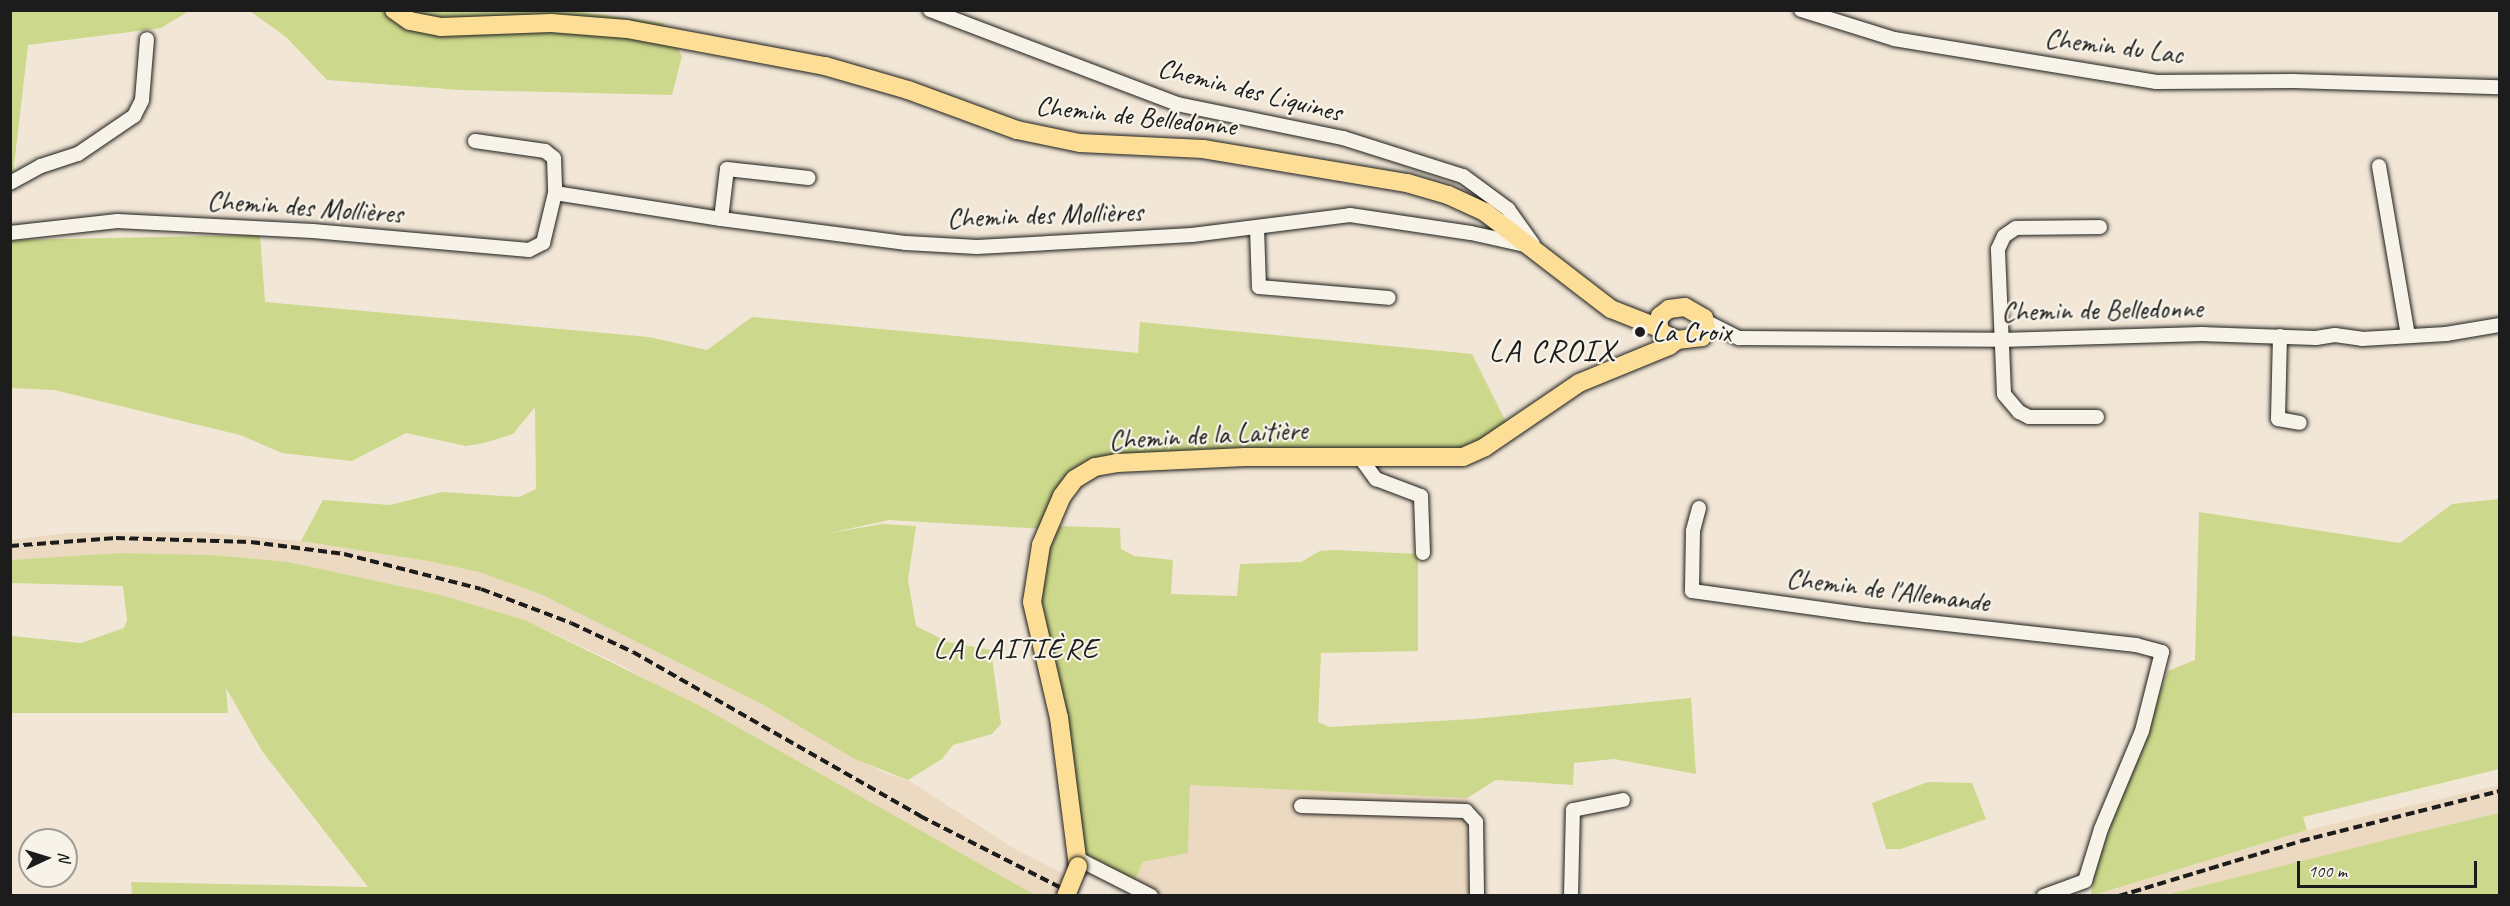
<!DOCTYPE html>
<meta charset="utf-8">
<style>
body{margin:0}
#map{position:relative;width:2510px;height:906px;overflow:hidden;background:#f2e7d6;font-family:Caveat,sans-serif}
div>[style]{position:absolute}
.built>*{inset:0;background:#ecd9c1}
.green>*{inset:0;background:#ccd88b}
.roads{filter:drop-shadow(0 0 2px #1c1c1c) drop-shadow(0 0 2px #1c1c1c)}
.minor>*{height:14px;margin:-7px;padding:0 7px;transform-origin:7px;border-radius:7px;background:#f7f3e8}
.major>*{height:18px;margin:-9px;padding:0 9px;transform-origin:9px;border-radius:9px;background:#fdde96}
.rail>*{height:4px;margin-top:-2px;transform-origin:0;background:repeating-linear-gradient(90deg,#1c1c1c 0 9px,transparent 0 13.5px)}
.bridges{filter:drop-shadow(0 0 2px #1c1c1c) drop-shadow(0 0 2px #1c1c1c)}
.major-bridge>*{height:18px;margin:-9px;padding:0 9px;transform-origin:9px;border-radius:9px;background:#fdde96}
.dots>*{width:16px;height:16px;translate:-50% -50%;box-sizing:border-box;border:3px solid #f7f3e8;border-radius:50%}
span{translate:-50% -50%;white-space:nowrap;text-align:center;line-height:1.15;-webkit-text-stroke:4.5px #f7f3e8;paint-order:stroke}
.street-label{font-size:28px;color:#1c1c1c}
.poi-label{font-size:28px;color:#1c1c1c}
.left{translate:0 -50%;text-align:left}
.neighbourhood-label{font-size:30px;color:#1c1c1c;letter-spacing:1.5px}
.quarter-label{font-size:32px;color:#1c1c1c;letter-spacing:1.5px}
.frame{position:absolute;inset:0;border:12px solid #1c1c1c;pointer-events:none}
.north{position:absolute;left:18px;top:828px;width:60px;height:60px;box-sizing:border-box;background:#f7f3e8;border:2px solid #9f9d96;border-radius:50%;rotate:86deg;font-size:16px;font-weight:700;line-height:24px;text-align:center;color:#1c1c1c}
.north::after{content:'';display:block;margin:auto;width:21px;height:27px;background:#1c1c1c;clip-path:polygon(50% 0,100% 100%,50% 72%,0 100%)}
.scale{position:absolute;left:2297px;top:861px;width:180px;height:27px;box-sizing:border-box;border:3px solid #1c1c1c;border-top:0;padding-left:8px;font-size:18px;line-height:21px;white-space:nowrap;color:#1c1c1c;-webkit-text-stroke:4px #f7f3e8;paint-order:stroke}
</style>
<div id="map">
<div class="built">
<div style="clip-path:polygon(200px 532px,301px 541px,428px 561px,479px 572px,540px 594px,760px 703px,884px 773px,908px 780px,1015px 849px,1068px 876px,1058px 895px,1035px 895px,615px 662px,525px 620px,437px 594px,288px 562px,212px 555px,120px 553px,11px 560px,10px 540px,68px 533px)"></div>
<div style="clip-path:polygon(1190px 785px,1467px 798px,1476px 836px,1477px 895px,1152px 896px,1132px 887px,1143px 862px,1188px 853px)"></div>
<div style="clip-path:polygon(2499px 785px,2499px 813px,2165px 895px,2092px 896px,2307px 830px)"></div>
</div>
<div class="green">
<div style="clip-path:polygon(11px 11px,189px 11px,161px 28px,28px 45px,11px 191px)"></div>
<div style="clip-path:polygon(250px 11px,574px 11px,663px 23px,682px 56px,672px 95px,461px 90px,327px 80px,286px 37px)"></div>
<div style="clip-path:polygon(260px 235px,265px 302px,649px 337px,707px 350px,752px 317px,1138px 353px,1140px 322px,1472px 354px,1509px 428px,1475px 453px,1093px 462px,1075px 479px,1055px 526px,1120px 528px,1121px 549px,1134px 556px,1173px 560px,1171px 594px,1237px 596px,1240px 564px,1301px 562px,1320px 551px,1334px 550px,1418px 554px,1418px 651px,1321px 653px,1318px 722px,1329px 727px,1473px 719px,1691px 698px,1696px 774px,1614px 759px,1574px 763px,1573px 785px,1496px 780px,1467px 798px,1190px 785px,1188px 853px,1143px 862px,1132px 887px,1078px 859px,1037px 637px,1046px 529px,889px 520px,825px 534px,882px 524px,916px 526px,908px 580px,916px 626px,948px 642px,991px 650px,1001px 724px,992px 734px,953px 745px,942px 759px,908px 780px,855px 759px,760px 703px,540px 594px,479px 572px,428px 561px,301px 541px,323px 500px,390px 505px,442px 492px,519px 497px,536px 489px,535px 407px,513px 434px,484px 443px,466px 446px,406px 433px,352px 461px,282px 453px,240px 435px,54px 390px,11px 388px,11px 240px)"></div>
<div style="clip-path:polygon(2499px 499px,2499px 769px,2303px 817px,2307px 830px,2091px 896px,2094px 870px,2168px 671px,2195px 660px,2199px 512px,2400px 543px,2452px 504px)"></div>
<div style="clip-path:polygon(120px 553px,212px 555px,288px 562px,437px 594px,525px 620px,700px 706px,1035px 895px,132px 895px,131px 882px,368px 887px,262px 751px,226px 688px,228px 713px,11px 713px,11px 636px,81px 643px,124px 628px,127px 620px,123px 586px,11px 583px,11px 560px)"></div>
<div style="clip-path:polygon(1928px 782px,1972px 783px,1986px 819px,1901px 849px,1886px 849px,1872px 803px)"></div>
<div style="clip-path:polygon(2499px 813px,2499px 895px,2165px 895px,2406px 835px)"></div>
</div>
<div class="roads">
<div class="minor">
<div style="left:930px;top:10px;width:264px;rotate:20.8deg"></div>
<div style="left:1177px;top:104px;width:169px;rotate:11.6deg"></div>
<div style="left:1343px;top:138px;width:126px;rotate:17.6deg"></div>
<div style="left:1463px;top:176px;width:56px;rotate:36.3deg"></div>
<div style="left:1508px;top:209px;width:43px;rotate:54.5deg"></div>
<div style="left:1801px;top:10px;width:97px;rotate:17.3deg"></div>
<div style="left:1894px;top:39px;width:266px;rotate:9.3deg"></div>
<div style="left:2156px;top:82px;width:136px;rotate:-0.4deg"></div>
<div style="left:2292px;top:81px;width:208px;rotate:1.7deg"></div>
<div style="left:475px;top:141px;width:71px;rotate:8.1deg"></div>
<div style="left:545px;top:151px;width:11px;rotate:38deg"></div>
<div style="left:554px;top:158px;width:35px;rotate:88deg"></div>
<div style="left:2379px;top:166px;width:172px;rotate:80.3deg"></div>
<div style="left:10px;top:183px;width:35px;rotate:-29deg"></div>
<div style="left:41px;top:166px;width:39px;rotate:-18deg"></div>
<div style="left:78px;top:154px;width:68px;rotate:-34.2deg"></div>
<div style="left:134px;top:116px;width:18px;rotate:-63deg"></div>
<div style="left:142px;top:100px;width:61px;rotate:-85.3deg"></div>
<div style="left:721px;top:219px;width:50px;rotate:-83.2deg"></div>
<div style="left:727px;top:169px;width:82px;rotate:6.3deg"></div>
<div style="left:1257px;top:228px;width:59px;rotate:88.1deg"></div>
<div style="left:1259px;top:287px;width:130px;rotate:4.8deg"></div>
<div style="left:10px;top:233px;width:108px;rotate:-6.4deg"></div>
<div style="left:117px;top:221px;width:196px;rotate:2.9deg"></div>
<div style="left:313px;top:231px;width:217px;rotate:5deg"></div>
<div style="left:529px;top:250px;width:16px;rotate:-27deg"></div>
<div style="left:543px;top:243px;width:51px;rotate:-76.5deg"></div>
<div style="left:555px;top:193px;width:168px;rotate:8.9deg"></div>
<div style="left:721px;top:219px;width:187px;rotate:7.4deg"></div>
<div style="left:906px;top:243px;width:71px;rotate:3.2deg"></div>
<div style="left:977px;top:247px;width:215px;rotate:-3.2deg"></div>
<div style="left:1192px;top:235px;width:159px;rotate:-7.2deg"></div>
<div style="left:1350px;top:215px;width:122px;rotate:8.5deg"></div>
<div style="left:1471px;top:233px;width:55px;rotate:12.5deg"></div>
<div style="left:1707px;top:322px;width:36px;rotate:27deg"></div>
<div style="left:1739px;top:338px;width:261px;rotate:0.4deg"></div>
<div style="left:2000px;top:340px;width:202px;rotate:-1.7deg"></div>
<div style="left:2202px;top:334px;width:114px;rotate:2deg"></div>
<div style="left:2316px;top:338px;width:19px;rotate:-9deg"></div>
<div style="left:2335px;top:335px;width:27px;rotate:8deg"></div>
<div style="left:2362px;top:339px;width:84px;rotate:-3.4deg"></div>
<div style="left:2446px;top:334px;width:55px;rotate:-9.5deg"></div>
<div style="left:2280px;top:336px;width:83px;rotate:91.4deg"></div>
<div style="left:2278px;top:419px;width:22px;rotate:10deg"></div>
<div style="left:2097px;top:417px;width:68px;rotate:180deg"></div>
<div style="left:2029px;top:417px;width:11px;rotate:-153deg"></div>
<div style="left:2019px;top:412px;width:23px;rotate:-130deg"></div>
<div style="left:2004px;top:394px;width:145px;rotate:-92.4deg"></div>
<div style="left:1998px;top:249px;width:14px;rotate:-65deg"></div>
<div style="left:2004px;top:236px;width:14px;rotate:-34deg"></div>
<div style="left:2016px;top:228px;width:84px;rotate:-0.7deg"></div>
<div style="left:1359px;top:456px;width:29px;rotate:54deg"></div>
<div style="left:1376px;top:479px;width:48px;rotate:20.7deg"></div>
<div style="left:1421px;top:496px;width:57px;rotate:88deg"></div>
<div style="left:1699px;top:508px;width:24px;rotate:105deg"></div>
<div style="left:1693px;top:531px;width:60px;rotate:91deg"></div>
<div style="left:1692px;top:591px;width:175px;rotate:7.9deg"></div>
<div style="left:1865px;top:615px;width:273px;rotate:6.3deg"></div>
<div style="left:2136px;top:645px;width:27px;rotate:15deg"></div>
<div style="left:2162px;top:652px;width:81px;rotate:104.2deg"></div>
<div style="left:2142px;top:731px;width:106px;rotate:112.7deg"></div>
<div style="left:2101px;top:829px;width:54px;rotate:107.1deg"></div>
<div style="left:2085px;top:881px;width:44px;rotate:159.9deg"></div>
<div style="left:1301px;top:806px;width:165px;rotate:1.7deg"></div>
<div style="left:1466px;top:811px;width:15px;rotate:48deg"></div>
<div style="left:1476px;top:822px;width:74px;rotate:89.2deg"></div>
<div style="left:1078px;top:859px;width:82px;rotate:26.9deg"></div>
<div style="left:1571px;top:896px;width:86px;rotate:-88.7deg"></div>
<div style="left:1573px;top:810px;width:51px;rotate:-11.3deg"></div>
</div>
<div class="major">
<div style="left:394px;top:10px;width:19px;rotate:35deg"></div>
<div style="left:410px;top:21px;width:32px;rotate:11deg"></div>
<div style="left:441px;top:27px;width:110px;rotate:-2.1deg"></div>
<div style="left:551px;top:23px;width:76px;rotate:4.5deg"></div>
<div style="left:627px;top:29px;width:201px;rotate:10.6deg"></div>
<div style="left:825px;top:66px;width:86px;rotate:16.1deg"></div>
<div style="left:908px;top:90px;width:116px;rotate:20.2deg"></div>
<div style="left:1017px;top:130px;width:64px;rotate:11.7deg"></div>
<div style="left:1080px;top:143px;width:123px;rotate:2.8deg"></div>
<div style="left:1203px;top:149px;width:207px;rotate:9.5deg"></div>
<div style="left:1407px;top:183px;width:43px;rotate:16.3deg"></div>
<div style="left:1448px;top:195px;width:41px;rotate:24.7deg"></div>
<div style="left:1485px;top:212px;width:159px;rotate:37.6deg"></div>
<div style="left:1611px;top:309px;width:52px;rotate:21.6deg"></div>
<div style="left:1685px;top:307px;width:22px;rotate:30deg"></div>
<div style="left:1704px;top:318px;width:10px;rotate:79deg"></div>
<div style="left:1706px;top:328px;width:10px;rotate:114deg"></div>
<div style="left:1702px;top:337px;width:25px;rotate:173deg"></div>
<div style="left:1677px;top:340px;width:17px;rotate:-155deg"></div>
<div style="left:1662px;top:333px;width:9px;rotate:-117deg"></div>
<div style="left:1658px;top:325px;width:9px;rotate:-77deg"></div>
<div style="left:1660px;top:316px;width:11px;rotate:-38deg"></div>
<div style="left:1669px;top:309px;width:16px;rotate:-7deg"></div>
<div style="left:1078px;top:866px;width:149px;rotate:-97.3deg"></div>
<div style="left:1059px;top:718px;width:119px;rotate:-103.1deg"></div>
<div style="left:1032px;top:602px;width:58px;rotate:-81deg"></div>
<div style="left:1041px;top:545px;width:53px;rotate:-66.8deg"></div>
<div style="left:1062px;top:496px;width:21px;rotate:-53deg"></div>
<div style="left:1075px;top:479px;width:23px;rotate:-31deg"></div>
<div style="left:1095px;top:467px;width:22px;rotate:-10deg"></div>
<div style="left:1117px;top:463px;width:128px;rotate:-2.7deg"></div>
<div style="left:1245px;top:457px;width:218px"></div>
<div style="left:1463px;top:457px;width:24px;rotate:-24deg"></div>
<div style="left:1485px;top:447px;width:114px;rotate:-34.2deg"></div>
<div style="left:1579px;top:383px;width:97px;rotate:-22.3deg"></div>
<div style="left:1669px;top:346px;width:10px;rotate:-37deg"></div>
</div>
</div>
<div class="rail">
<div style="left:10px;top:546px;width:106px;rotate:-4.3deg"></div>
<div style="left:116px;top:538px;width:135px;rotate:1.7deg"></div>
<div style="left:251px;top:542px;width:94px;rotate:7.4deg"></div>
<div style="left:344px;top:554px;width:141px;rotate:14.3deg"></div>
<div style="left:481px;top:589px;width:96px;rotate:20.7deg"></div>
<div style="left:571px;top:623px;width:68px;rotate:25.1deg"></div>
<div style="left:633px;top:652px;width:331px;rotate:29.7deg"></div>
<div style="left:920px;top:816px;width:176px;rotate:27deg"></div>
<div style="left:2119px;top:896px;width:190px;rotate:-16.8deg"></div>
<div style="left:2301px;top:841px;width:205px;rotate:-14.1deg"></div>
</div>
<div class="bridges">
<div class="major-bridge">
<div style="left:1066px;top:896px;width:32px;rotate:-68deg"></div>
</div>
</div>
<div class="dots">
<div style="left:1640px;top:332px;background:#1c1c1c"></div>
</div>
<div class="street-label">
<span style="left:2114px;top:46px;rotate:7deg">Chemin du Lac</span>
<span style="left:1250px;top:90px;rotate:14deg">Chemin des Liquines</span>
<span style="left:1136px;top:116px;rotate:6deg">Chemin de Belledonne</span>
<span style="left:305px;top:207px;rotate:4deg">Chemin des Mollières</span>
<span style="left:1045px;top:215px;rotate:-2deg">Chemin des Mollières</span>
<span style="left:2102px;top:310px;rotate:-1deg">Chemin de Belledonne</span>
<span style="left:1208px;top:435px;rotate:-3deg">Chemin de la Laitière</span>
<span style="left:1888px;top:590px;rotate:7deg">Chemin de l'Allemande</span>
</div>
<div class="poi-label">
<span class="left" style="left:1652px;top:332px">La Croix</span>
</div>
<div class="neighbourhood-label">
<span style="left:1016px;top:648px">LA LAITIÈRE</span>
</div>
<div class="quarter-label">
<span style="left:1552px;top:351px">LA CROIX</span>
</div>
<div class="frame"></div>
<div class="north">N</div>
<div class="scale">100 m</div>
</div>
